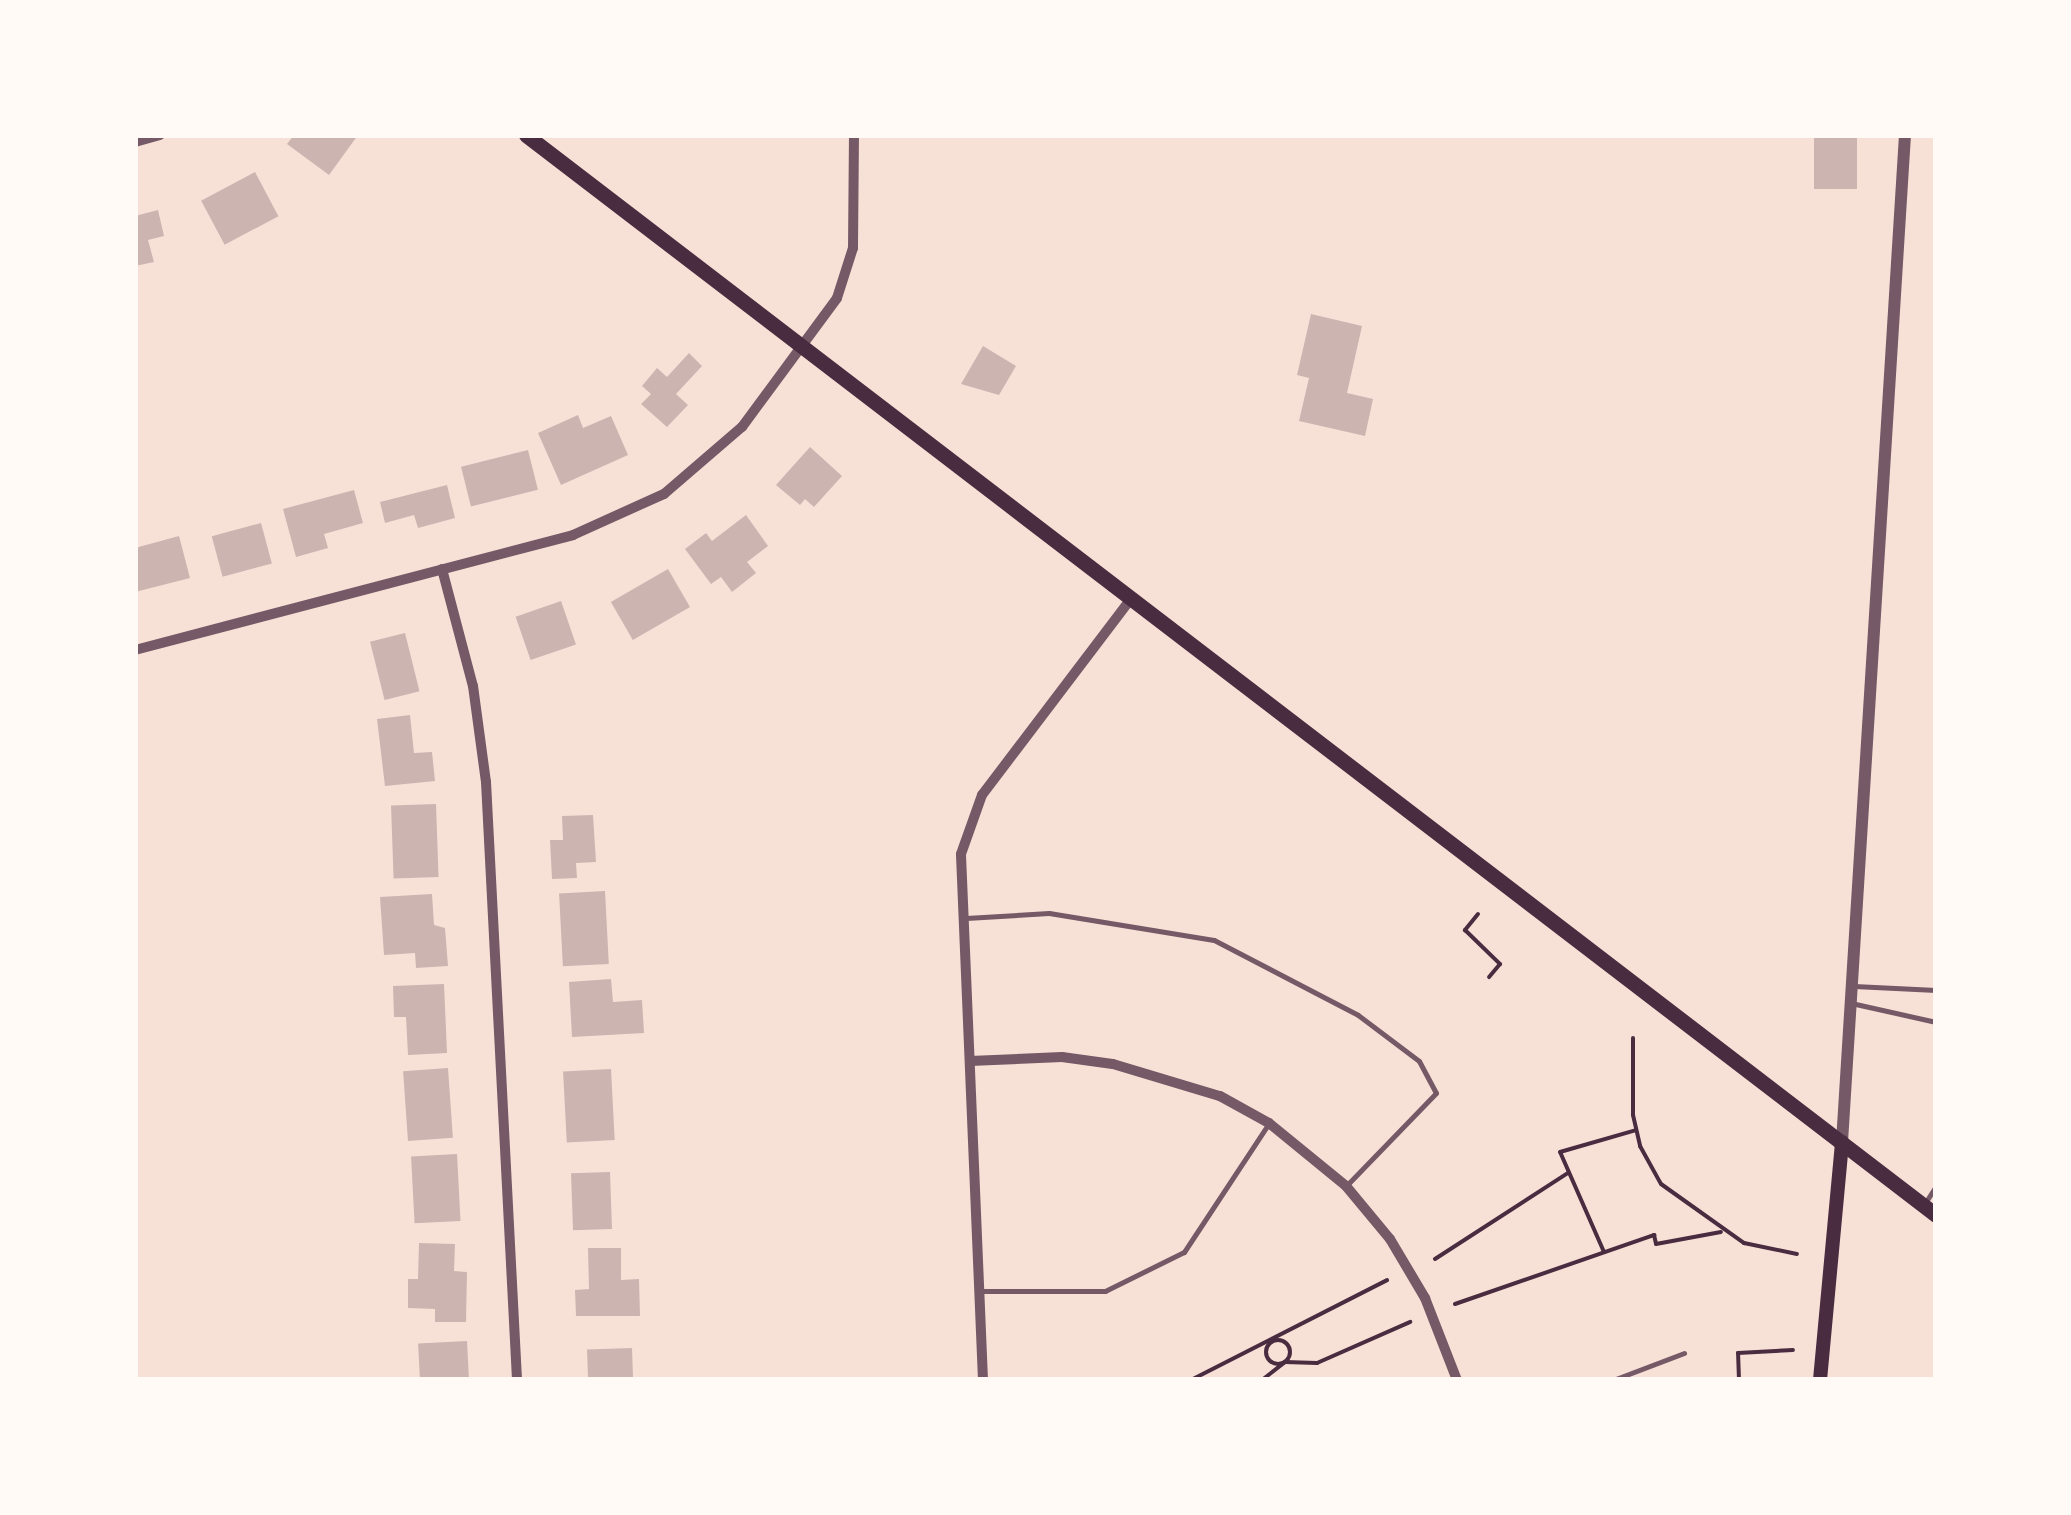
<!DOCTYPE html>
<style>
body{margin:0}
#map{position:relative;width:2071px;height:1515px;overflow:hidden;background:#f7e1d7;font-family:"PT Sans",sans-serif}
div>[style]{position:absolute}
.building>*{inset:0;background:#ccb4b1;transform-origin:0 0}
.path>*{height:4px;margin:-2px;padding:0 2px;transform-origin:2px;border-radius:2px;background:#4a2c40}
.path>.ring{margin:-2px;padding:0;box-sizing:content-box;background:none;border:4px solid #4a2c40;border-radius:50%}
.service>*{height:5px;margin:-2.5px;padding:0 2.5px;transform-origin:2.5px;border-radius:2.5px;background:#755966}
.minor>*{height:10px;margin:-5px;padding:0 5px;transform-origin:5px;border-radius:5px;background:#755966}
.tertiary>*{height:12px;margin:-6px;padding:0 6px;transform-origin:6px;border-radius:6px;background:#755966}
.secondary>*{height:14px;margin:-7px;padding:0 7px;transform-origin:7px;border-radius:7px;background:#4a2c40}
.primary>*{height:15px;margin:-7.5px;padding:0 7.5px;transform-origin:7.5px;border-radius:7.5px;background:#4a2c40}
span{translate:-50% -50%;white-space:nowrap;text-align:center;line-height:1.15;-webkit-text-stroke:8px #fffaf5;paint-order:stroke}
.frame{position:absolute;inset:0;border:138px solid #fffaf5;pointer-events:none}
</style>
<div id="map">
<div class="building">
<div style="clip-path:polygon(294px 135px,358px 135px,329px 175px,287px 144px)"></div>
<div style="left:1814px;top:135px;width:43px;height:54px"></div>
<div style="left:255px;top:172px;width:50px;height:61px;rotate:62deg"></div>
<div style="clip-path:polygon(158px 210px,164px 236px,148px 240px,154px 262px,135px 266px,135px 216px)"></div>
<div style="clip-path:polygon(1311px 314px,1362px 326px,1347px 393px,1373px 399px,1365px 436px,1299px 421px,1309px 378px,1297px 375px)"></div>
<div style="clip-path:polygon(983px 346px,1016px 366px,999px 395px,961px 384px)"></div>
<div style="clip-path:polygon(689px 353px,702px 366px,676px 394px,688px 405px,667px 427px,641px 404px,651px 394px,642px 386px,657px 368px,667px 377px)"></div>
<div style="clip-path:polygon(578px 415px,583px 428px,611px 416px,628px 455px,561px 485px,538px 433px)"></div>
<div style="clip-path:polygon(810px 447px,842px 476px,814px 507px,805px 499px,800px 505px,776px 485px)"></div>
<div style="left:528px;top:450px;width:41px;height:69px;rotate:76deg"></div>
<div style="clip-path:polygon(447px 485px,455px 518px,418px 528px,414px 515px,385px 523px,380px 502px)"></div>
<div style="clip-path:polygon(354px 490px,363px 523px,324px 534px,328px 548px,296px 557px,283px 509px)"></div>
<div style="clip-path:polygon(746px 515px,768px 546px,747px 562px,756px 573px,732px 592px,721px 577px,711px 584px,685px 549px,706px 533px,712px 541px)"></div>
<div style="left:261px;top:523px;width:42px;height:51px;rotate:75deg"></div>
<div style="clip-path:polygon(179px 536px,190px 578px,135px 592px,135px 548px)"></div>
<div style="left:668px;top:569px;width:44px;height:66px;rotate:60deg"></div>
<div style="left:561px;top:601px;width:46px;height:48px;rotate:71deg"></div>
<div style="left:405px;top:633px;width:60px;height:36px;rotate:76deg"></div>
<div style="clip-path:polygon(410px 715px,414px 753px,432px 752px,435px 781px,385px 786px,377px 719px)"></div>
<div style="left:436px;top:804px;width:73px;height:45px;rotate:88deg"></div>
<div style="clip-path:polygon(593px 815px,596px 862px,576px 863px,577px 878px,552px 879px,550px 840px,563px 840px,562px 816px)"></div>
<div style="left:605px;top:891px;width:73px;height:46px;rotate:87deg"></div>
<div style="clip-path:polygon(432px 894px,434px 925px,445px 928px,448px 966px,416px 968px,415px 953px,384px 955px,380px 897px)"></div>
<div style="clip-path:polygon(611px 979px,613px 1002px,642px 1000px,644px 1033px,572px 1037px,569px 982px)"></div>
<div style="clip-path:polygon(444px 984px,447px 1053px,408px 1055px,406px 1017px,394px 1017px,393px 986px)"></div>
<div style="left:448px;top:1068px;width:70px;height:45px;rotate:86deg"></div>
<div style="left:611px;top:1069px;width:71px;height:48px;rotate:87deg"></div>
<div style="left:457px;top:1154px;width:67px;height:46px;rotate:87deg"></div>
<div style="left:610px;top:1172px;width:57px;height:39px;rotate:88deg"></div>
<div style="clip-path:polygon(419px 1243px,455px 1244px,454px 1271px,467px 1272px,466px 1322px,435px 1322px,435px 1309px,408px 1308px,408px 1279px,418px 1279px)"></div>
<div style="clip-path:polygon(588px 1248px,621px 1248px,621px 1280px,639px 1279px,640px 1316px,576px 1316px,575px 1290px,589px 1289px)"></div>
<div style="left:467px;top:1341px;width:36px;height:49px;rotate:87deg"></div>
<div style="left:632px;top:1348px;width:32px;height:45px;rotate:88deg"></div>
</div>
<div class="path">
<div style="left:1478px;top:914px;width:21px;rotate:129deg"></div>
<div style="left:1465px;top:930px;width:49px;rotate:44.2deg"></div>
<div style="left:1500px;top:964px;width:17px;rotate:130deg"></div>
<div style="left:1633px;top:1038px;width:77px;rotate:90deg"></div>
<div style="left:1633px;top:1115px;width:32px;rotate:77deg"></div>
<div style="left:1640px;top:1146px;width:43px;rotate:61.1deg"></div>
<div style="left:1661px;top:1184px;width:102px;rotate:35.4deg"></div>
<div style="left:1744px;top:1243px;width:54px;rotate:11.7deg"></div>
<div style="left:1604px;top:1252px;width:109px;rotate:-113.7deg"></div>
<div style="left:1560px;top:1152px;width:79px;rotate:-16.1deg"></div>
<div style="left:1435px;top:1259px;width:158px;rotate:-32.9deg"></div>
<div style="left:1455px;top:1304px;width:211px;rotate:-19.1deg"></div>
<div style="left:1654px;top:1235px;width:9px;rotate:77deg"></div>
<div style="left:1656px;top:1244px;width:66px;rotate:-10.5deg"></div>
<div class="ring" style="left:1266px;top:1340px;width:20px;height:20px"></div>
<div style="left:1191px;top:1380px;width:220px;rotate:-27deg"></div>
<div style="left:1262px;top:1380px;width:29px;rotate:-38deg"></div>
<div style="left:1285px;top:1362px;width:32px;rotate:2deg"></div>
<div style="left:1317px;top:1363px;width:102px;rotate:-23.8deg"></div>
<div style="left:1739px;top:1380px;width:27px;rotate:-92deg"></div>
<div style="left:1738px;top:1353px;width:55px;rotate:-3.1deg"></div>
</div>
<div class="service">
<div style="left:966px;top:918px;width:83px;rotate:-3.4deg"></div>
<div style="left:1049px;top:913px;width:167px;rotate:9.3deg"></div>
<div style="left:1214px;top:940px;width:162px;rotate:27.5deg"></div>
<div style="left:1358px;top:1015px;width:76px;rotate:37deg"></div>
<div style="left:1419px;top:1061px;width:36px;rotate:62deg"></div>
<div style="left:1436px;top:1093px;width:129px;rotate:134.1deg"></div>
<div style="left:1854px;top:986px;width:82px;rotate:2.8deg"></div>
<div style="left:1851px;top:1003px;width:87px;rotate:12.6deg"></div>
<div style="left:1925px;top:1203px;width:20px;rotate:-57deg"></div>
<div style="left:980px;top:1291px;width:125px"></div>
<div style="left:1105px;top:1291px;width:88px;rotate:-26.3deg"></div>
<div style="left:1184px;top:1252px;width:154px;rotate:-56.6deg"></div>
<div style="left:1613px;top:1380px;width:76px;rotate:-20.8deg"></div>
</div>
<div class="minor">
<div style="left:135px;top:142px;width:26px;rotate:-16deg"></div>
<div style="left:442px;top:569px;width:121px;rotate:75.2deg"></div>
<div style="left:473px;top:686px;width:97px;rotate:82.3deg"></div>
<div style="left:486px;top:782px;width:599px;rotate:87.03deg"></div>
<div style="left:135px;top:650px;width:453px;rotate:-14.7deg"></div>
<div style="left:573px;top:535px;width:100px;rotate:-24.3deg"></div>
<div style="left:664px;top:494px;width:103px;rotate:-40.7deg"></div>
<div style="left:742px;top:427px;width:160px;rotate:-53.6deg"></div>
<div style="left:837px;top:298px;width:52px;rotate:-72.3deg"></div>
<div style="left:853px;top:248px;width:113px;rotate:-89.5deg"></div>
<div style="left:970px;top:1061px;width:92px;rotate:-2.5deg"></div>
<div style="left:1062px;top:1057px;width:51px;rotate:7.8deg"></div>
<div style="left:1113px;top:1064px;width:112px;rotate:16.7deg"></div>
<div style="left:1220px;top:1096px;width:56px;rotate:28.9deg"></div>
<div style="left:1269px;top:1123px;width:99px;rotate:39.3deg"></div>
<div style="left:1346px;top:1186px;width:69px;rotate:50.3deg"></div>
<div style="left:1390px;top:1239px;width:69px;rotate:59.3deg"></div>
<div style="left:1425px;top:1298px;width:88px;rotate:68.7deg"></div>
<div style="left:983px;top:1380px;width:526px;rotate:-92.4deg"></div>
<div style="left:961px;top:854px;width:63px;rotate:-70.4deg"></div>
<div style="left:982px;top:795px;width:246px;rotate:-52.8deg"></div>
</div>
<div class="tertiary">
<div style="left:1842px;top:1142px;width:1009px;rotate:-86.42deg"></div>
</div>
<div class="secondary">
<div style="left:1820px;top:1380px;width:239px;rotate:-84.7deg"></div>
</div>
<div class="primary">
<div style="left:526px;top:135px;width:1776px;rotate:37.45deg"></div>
</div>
<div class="frame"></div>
</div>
